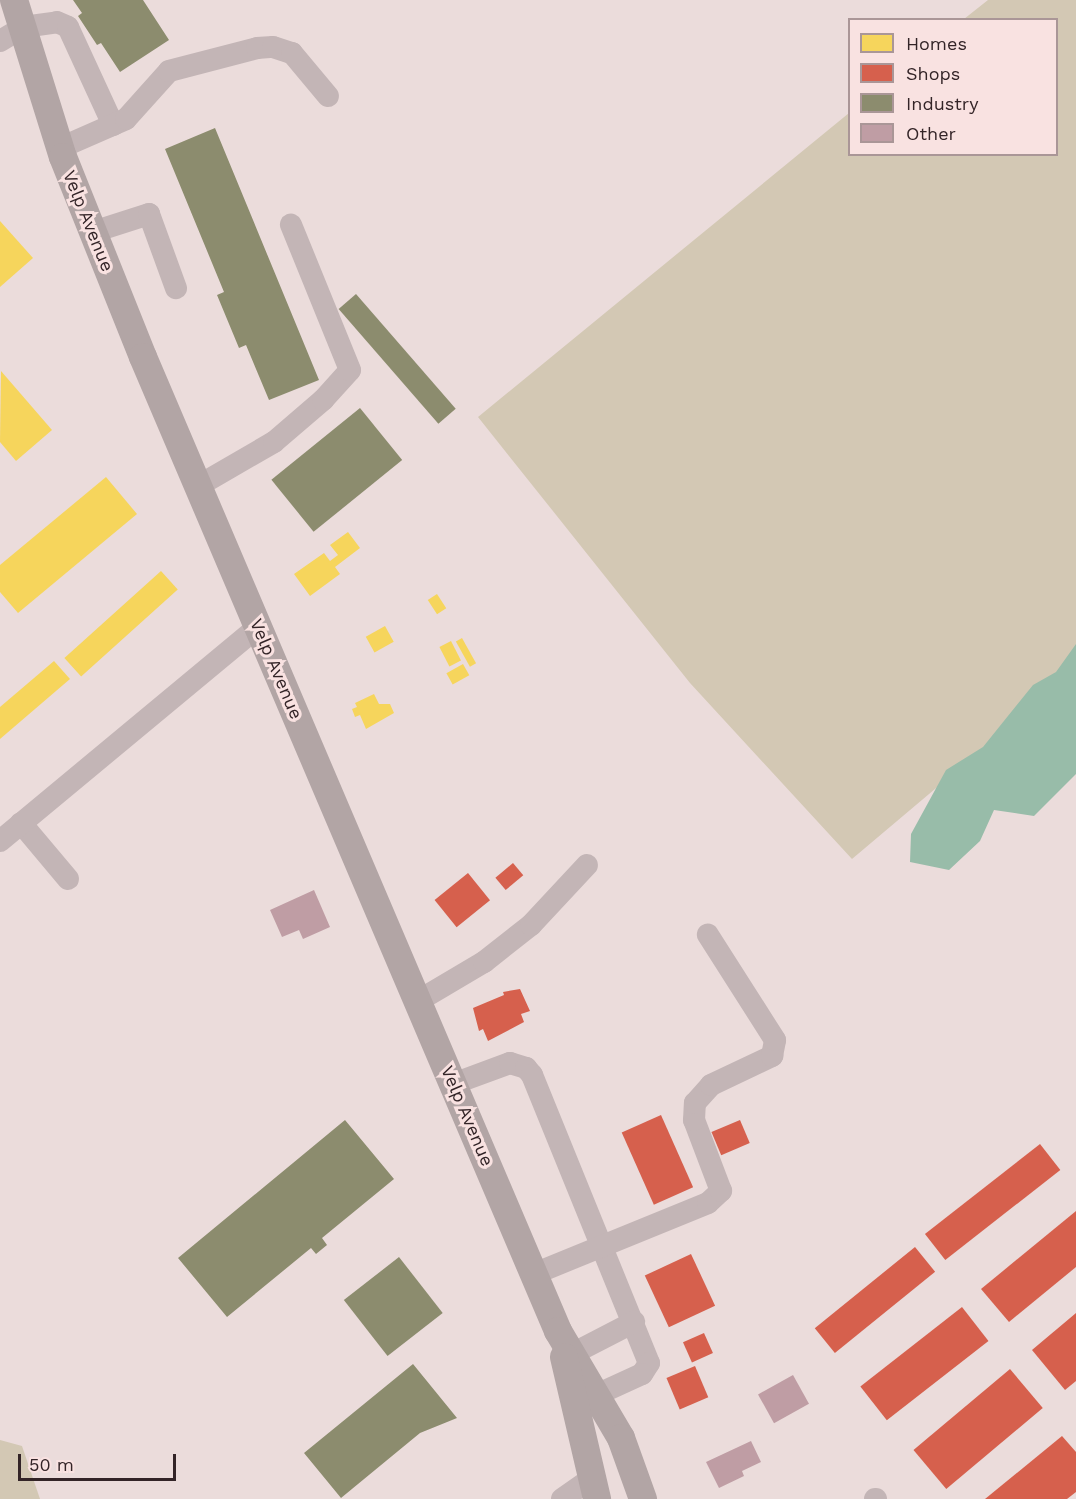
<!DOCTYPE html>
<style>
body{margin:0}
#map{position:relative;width:1076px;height:1499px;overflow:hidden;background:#ebdcdb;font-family:"Work Sans",sans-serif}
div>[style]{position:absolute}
.green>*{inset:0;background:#d3c8b4}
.water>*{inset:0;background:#98bca9}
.homes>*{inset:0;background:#f6d55c;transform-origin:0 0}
.shops>*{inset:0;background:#d6604d;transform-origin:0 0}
.industry>*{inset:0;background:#8c8c6e;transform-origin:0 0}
.building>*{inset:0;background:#bf9da4;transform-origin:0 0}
.minor>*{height:22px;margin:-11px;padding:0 11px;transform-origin:11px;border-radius:11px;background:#c3b5b6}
.major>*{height:28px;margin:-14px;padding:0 14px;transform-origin:14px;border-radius:14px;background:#b2a5a5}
span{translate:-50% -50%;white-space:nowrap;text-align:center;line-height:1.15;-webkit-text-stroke:6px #f9e2e1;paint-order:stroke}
.street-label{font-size:18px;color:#332427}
.legend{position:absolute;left:848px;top:18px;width:210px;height:138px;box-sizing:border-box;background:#f9e2e1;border:2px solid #aa9697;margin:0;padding:8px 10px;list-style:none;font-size:18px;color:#332427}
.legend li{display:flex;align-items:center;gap:12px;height:30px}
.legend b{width:30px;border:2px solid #aa9697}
.scale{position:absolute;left:18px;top:1454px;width:158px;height:27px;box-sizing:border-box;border:3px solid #332427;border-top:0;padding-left:8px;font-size:18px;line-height:21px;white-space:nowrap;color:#332427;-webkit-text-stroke:4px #f9e2e1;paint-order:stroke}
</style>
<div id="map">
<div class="green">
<div style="clip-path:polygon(988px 0,1076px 0,1076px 670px,852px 859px,690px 683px,478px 417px,849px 113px,850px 154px,1056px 154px,1056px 20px,964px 19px)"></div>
<div style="clip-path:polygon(0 1440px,22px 1446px,40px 1499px,0 1499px)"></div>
</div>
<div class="water">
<div style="clip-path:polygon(1076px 644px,1076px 774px,1034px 816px,994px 810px,980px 841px,949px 870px,910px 862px,911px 834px,946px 770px,983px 747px,1033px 685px,1056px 672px)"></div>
</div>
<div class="homes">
<div style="clip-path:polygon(0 221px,33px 258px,0 287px)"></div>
<div style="clip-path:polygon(1px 371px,52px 430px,16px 461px,0 442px)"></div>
<div style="clip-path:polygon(106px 477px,137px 514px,18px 613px,0 592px,0 565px)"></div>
<div style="clip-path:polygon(348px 532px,360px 548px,335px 567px,340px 574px,310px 596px,294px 574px,324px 553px,330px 561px,338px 555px,330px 545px)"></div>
<div style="left:161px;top:571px;width:25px;height:130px;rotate:48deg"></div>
<div style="left:437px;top:594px;width:17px;height:11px;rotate:57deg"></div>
<div style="left:385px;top:626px;width:18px;height:22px;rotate:61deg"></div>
<div style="left:462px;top:638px;width:29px;height:7px;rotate:61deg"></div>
<div style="left:451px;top:641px;width:22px;height:13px;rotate:63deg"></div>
<div style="clip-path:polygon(54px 661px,70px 679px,0 739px,0 707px)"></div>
<div style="left:463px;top:664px;width:13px;height:19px;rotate:61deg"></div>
<div style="clip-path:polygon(374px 694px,379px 704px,390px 704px,394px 713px,366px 729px,360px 715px,355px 717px,352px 709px,357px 707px,355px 703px)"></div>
</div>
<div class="shops">
<div style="left:513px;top:863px;width:16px;height:23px;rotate:50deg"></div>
<div style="left:468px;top:873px;width:35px;height:43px;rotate:51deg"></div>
<div style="clip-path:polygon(520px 989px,530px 1011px,521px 1014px,524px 1022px,488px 1041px,483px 1029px,479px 1031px,473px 1008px,504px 995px,503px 992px)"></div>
<div style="left:661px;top:1115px;width:79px;height:43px;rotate:66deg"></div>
<div style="left:740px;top:1120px;width:25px;height:31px;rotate:67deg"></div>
<div style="left:1040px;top:1144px;width:33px;height:146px;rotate:52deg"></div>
<div style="clip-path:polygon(1076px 1211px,1076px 1267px,1009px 1322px,981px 1289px)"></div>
<div style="left:915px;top:1247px;width:32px;height:129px;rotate:51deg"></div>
<div style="left:691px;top:1254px;width:57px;height:51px;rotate:65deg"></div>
<div style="left:962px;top:1307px;width:43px;height:129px;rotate:52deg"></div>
<div style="clip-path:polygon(1076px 1313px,1076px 1381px,1065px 1390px,1032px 1350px)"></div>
<div style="left:704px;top:1333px;width:22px;height:23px;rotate:66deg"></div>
<div style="left:695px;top:1366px;width:34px;height:31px;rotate:67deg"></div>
<div style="left:1010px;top:1369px;width:51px;height:126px;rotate:50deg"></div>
<div style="clip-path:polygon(1062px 1436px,1076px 1452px,1076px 1492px,1067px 1499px,985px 1499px)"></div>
</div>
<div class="industry">
<div style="clip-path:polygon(73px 0,143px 0,169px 40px,120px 72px,101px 43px,97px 45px,78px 16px,82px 13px)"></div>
<div style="clip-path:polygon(215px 128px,319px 380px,269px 400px,246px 345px,239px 348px,217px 295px,224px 292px,165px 149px)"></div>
<div style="left:356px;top:294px;width:152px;height:23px;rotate:49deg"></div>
<div style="left:360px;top:408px;width:67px;height:114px;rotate:51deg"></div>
<div style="clip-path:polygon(345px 1120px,394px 1179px,322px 1238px,327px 1245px,316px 1254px,311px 1248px,227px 1317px,178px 1258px)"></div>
<div style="left:399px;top:1257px;width:71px;height:70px;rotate:52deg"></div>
<div style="clip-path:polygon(413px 1364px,457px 1418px,420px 1433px,341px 1498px,304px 1453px)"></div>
</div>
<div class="building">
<div style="clip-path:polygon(314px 890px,330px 927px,303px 939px,299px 930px,282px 937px,270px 910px)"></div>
<div style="left:793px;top:1375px;width:33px;height:40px;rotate:61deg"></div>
<div style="clip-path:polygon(751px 1441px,761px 1462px,742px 1471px,744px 1476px,719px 1488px,706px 1462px)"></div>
</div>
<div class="minor">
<div style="left:0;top:41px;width:27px;rotate:-31deg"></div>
<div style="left:23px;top:27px;width:34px;rotate:-8deg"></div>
<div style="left:57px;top:22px;width:12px;rotate:24deg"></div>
<div style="left:68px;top:27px;width:108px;rotate:65.3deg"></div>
<div style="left:60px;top:148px;width:72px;rotate:-23.7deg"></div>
<div style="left:126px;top:119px;width:64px;rotate:-48.1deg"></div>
<div style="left:169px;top:71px;width:91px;rotate:-14.6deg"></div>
<div style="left:257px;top:48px;width:16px;rotate:-4deg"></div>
<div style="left:273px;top:47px;width:20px;rotate:18deg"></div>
<div style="left:292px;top:53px;width:56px;rotate:50.1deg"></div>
<div style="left:93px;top:232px;width:59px;rotate:-17.8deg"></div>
<div style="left:149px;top:214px;width:79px;rotate:70deg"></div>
<div style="left:198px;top:486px;width:88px;rotate:-30.1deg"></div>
<div style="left:274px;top:442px;width:65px;rotate:-40.6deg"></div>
<div style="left:323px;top:400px;width:40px;rotate:-48deg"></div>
<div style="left:350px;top:370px;width:157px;rotate:-112.1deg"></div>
<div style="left:21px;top:823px;width:73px;rotate:50deg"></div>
<div style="left:0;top:841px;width:335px;rotate:-39.7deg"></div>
<div style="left:418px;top:1001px;width:77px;rotate:-30.6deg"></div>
<div style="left:484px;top:962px;width:60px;rotate:-38.2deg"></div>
<div style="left:531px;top:925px;width:82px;rotate:-47deg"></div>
<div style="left:453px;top:1084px;width:61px;rotate:-20.2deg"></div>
<div style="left:510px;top:1063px;width:17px;rotate:17deg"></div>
<div style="left:526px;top:1068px;width:9px;rotate:49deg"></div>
<div style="left:532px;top:1075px;width:311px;rotate:67.9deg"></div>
<div style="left:649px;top:1363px;width:13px;rotate:122deg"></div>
<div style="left:642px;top:1374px;width:51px;rotate:155.5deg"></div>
<div style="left:534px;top:1274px;width:188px;rotate:-22.2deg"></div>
<div style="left:708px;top:1203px;width:18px;rotate:-43deg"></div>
<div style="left:721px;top:1191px;width:76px;rotate:-110.8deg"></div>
<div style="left:694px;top:1120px;width:17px;rotate:-87deg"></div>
<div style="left:695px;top:1103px;width:24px;rotate:-48deg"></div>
<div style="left:711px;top:1085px;width:68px;rotate:-25.4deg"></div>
<div style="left:772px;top:1056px;width:16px;rotate:-79deg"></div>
<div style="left:775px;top:1040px;width:125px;rotate:-122.5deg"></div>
<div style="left:572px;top:1354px;width:70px;rotate:-27.3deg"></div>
<div style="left:562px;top:1499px;width:37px;rotate:-35deg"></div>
<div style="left:875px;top:1499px;width:1px"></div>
</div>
<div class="major">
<div style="left:14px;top:0;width:164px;rotate:72.7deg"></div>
<div style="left:63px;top:157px;width:215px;rotate:68.2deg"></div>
<div style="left:143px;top:357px;width:1059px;rotate:66.92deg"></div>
<div style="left:558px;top:1331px;width:124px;rotate:59.5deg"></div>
<div style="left:621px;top:1438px;width:65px;rotate:70.2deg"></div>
<div style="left:564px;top:1357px;width:146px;rotate:76.9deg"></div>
</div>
<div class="street-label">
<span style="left:88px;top:221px;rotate:68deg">Velp Avenue</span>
<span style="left:276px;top:669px;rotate:67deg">Velp Avenue</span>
<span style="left:467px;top:1116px;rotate:67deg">Velp Avenue</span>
</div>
<ul class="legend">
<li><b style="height:16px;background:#f6d55c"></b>Homes</li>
<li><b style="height:16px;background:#d6604d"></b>Shops</li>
<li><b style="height:16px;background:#8c8c6e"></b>Industry</li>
<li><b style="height:16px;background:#bf9da4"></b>Other</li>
</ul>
<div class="scale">50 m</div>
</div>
